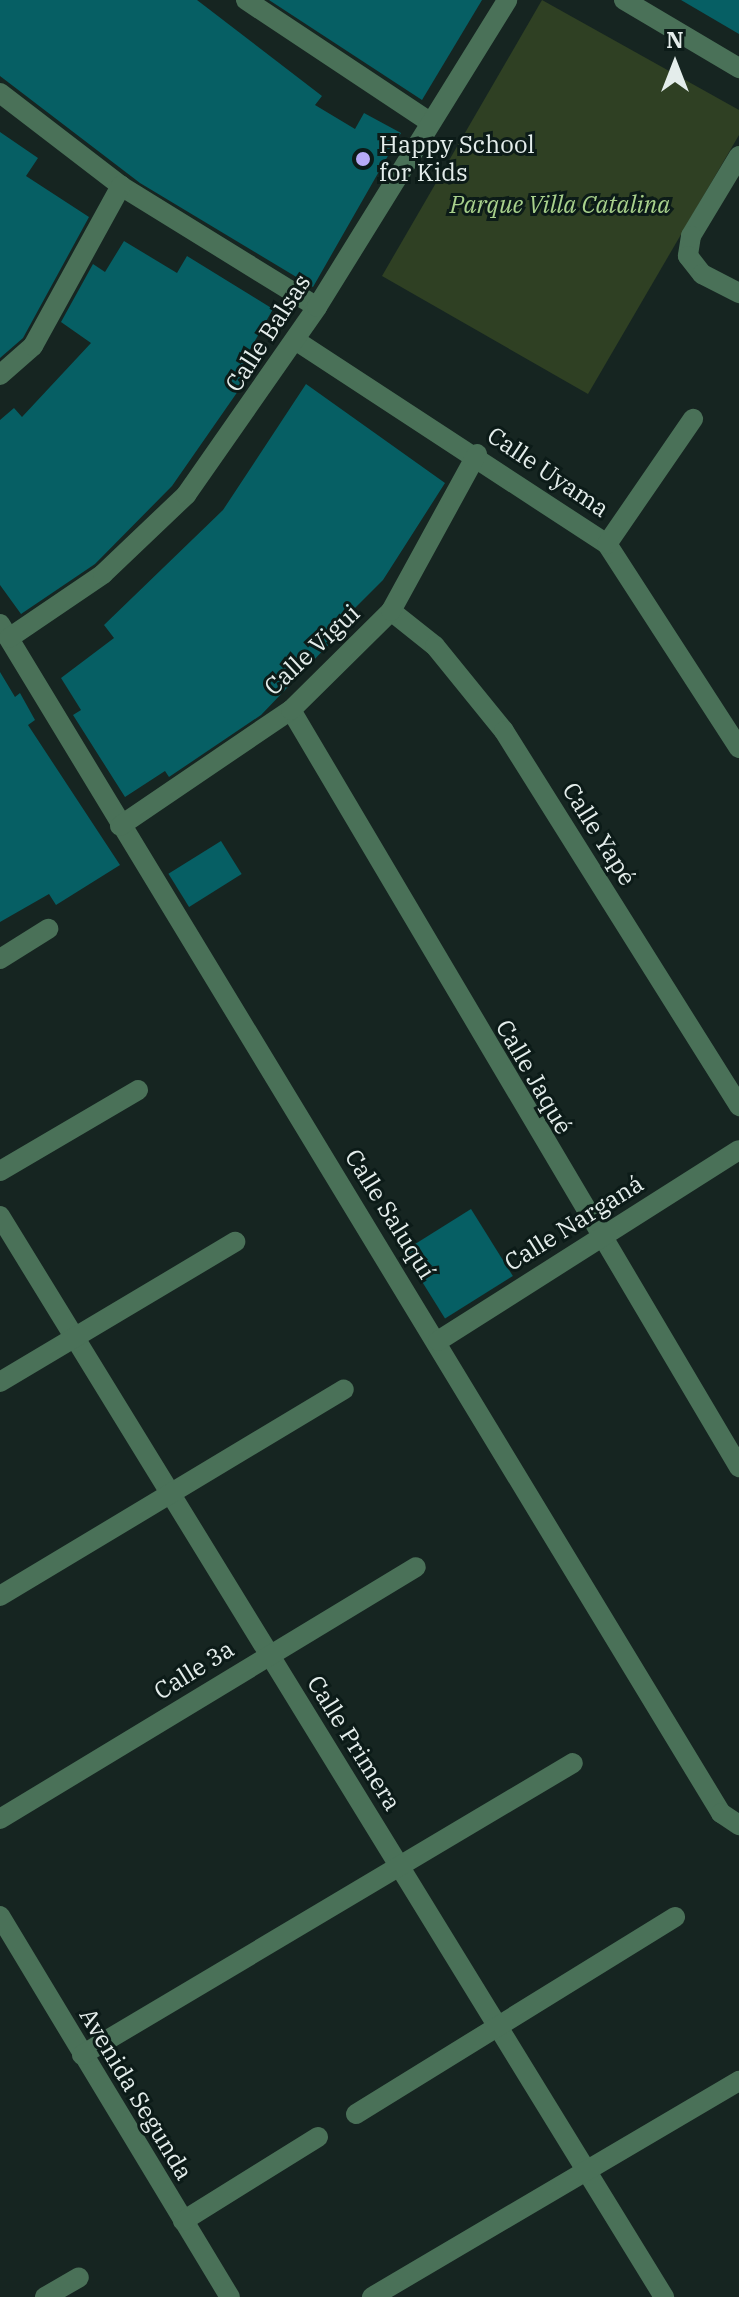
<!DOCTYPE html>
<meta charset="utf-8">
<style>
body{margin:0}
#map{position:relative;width:739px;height:2297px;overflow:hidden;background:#162521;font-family:"IBM Plex Serif",serif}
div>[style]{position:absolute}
.green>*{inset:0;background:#2f4023}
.building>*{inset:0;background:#065f64;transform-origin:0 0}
.minor>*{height:20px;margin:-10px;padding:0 10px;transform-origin:10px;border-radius:10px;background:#4a7158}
.dots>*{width:22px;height:22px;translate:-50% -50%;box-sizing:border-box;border:4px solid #0c1b18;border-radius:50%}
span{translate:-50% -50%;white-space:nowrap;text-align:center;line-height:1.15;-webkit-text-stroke:6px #0c1b18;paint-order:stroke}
.poi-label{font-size:24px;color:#e4edeb}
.left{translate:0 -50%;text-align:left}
.park-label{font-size:24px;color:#a8d18c;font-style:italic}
.street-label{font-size:24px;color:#e4edeb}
.north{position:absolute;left:635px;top:24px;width:80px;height:80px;-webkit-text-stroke:6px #0c1b18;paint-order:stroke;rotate:0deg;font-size:22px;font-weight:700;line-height:32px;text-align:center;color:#e4edeb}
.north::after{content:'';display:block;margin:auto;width:28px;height:36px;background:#e4edeb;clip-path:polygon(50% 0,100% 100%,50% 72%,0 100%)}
</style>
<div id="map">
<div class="green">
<div style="clip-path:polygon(542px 0,739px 110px,739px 135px,588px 394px,382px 276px)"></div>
</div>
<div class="building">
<div style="clip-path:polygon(0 0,197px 0,322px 96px,315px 105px,355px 129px,364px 113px,401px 133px,313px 287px,140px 183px,0 76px)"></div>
<div style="clip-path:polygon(269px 0,482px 0,422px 100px)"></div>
<div style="clip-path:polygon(681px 0,739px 0,739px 34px)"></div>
<div style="clip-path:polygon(0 132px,38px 158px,26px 176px,89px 217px,23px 338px,0 358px)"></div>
<div style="clip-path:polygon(124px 241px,177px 273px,187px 256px,273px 309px,244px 360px,252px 365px,236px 394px,172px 486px,95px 564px,21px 614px,0 585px,0 420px,14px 408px,22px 417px,91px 343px,61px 322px,93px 264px,105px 272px)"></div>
<div style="clip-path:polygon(306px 384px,445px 483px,383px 580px,354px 609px,359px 613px,261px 715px,169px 777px,165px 771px,125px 797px,73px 715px,81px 710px,61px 678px,114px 638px,104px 625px,223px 510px)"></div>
<div style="clip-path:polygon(0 672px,15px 697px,20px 693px,35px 720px,28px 725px,120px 865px,56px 905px,49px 894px,0 922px)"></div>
<div style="left:221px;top:841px;width:39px;height:62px;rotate:58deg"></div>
<div style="left:471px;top:1209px;width:79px;height:80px;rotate:58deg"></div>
</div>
<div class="minor">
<div style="left:246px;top:0;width:219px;rotate:33.6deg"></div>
<div style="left:624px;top:0;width:134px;rotate:30.6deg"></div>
<div style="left:0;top:93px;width:153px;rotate:37.5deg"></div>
<div style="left:121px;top:186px;width:230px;rotate:31.7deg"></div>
<div style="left:739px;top:156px;width:93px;rotate:121deg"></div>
<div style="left:691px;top:236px;width:20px;rotate:99deg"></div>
<div style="left:688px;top:256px;width:23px;rotate:52deg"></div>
<div style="left:702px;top:274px;width:42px;rotate:27.2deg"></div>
<div style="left:295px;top:340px;width:373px;rotate:33.2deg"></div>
<div style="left:607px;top:544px;width:243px;rotate:57.1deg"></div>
<div style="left:0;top:375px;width:44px;rotate:-41.3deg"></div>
<div style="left:33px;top:346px;width:183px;rotate:-61.2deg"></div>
<div style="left:607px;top:544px;width:152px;rotate:-55.5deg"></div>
<div style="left:391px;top:611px;width:56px;rotate:38.5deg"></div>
<div style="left:435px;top:646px;width:109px;rotate:50.9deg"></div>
<div style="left:504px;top:731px;width:443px;rotate:57.9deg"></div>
<div style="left:0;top:624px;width:1391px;rotate:58.77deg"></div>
<div style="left:721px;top:1813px;width:22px;rotate:34deg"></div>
<div style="left:9px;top:638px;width:114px;rotate:-34.2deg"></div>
<div style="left:103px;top:574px;width:115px;rotate:-43.6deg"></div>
<div style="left:186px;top:495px;width:229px;rotate:-55.1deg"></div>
<div style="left:317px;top:307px;width:361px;rotate:-58.2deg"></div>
<div style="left:291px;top:710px;width:880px;rotate:59.38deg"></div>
<div style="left:120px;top:826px;width:207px;rotate:-34.2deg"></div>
<div style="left:291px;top:710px;width:141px;rotate:-44.7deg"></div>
<div style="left:391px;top:611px;width:179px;rotate:-61.3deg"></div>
<div style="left:0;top:959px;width:57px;rotate:-32deg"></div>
<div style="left:0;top:1171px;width:160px;rotate:-30.4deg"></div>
<div style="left:0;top:1216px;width:1269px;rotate:58.44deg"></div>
<div style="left:438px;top:1341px;width:356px;rotate:-32.4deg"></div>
<div style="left:0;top:1382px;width:274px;rotate:-30.8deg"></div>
<div style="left:0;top:1596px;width:401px;rotate:-31deg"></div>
<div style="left:0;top:1819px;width:486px;rotate:-31.2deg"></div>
<div style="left:0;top:1916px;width:445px;rotate:58.9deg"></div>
<div style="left:82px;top:2055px;width:571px;rotate:-30.74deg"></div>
<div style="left:356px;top:2114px;width:375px;rotate:-31.7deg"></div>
<div style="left:183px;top:2221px;width:159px;rotate:-31.9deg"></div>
<div style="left:45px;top:2297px;width:39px;rotate:-30deg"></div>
<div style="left:372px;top:2297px;width:426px;rotate:-30.5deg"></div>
</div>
<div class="dots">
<div style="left:363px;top:159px;background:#b7abf7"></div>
</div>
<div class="poi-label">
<span class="left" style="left:379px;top:159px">Happy School<br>for Kids</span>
</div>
<div class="park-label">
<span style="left:560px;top:205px">Parque Villa Catalina</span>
</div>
<div class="street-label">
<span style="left:268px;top:333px;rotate:-57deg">Calle Balsas</span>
<span style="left:548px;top:472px;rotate:34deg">Calle Uyama</span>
<span style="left:312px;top:650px;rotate:-43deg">Calle Vigui</span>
<span style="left:599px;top:834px;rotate:58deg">Calle Yapé</span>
<span style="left:534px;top:1077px;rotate:60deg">Calle Jaqué</span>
<span style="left:390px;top:1214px;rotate:58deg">Calle Saluquí</span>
<span style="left:574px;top:1223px;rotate:-32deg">Calle Narganá</span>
<span style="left:194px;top:1670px;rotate:-32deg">Calle 3a</span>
<span style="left:354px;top:1743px;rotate:58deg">Calle Primera</span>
<span style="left:136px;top:2094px;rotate:59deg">Avenida Segunda</span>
</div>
<div class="north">N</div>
</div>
